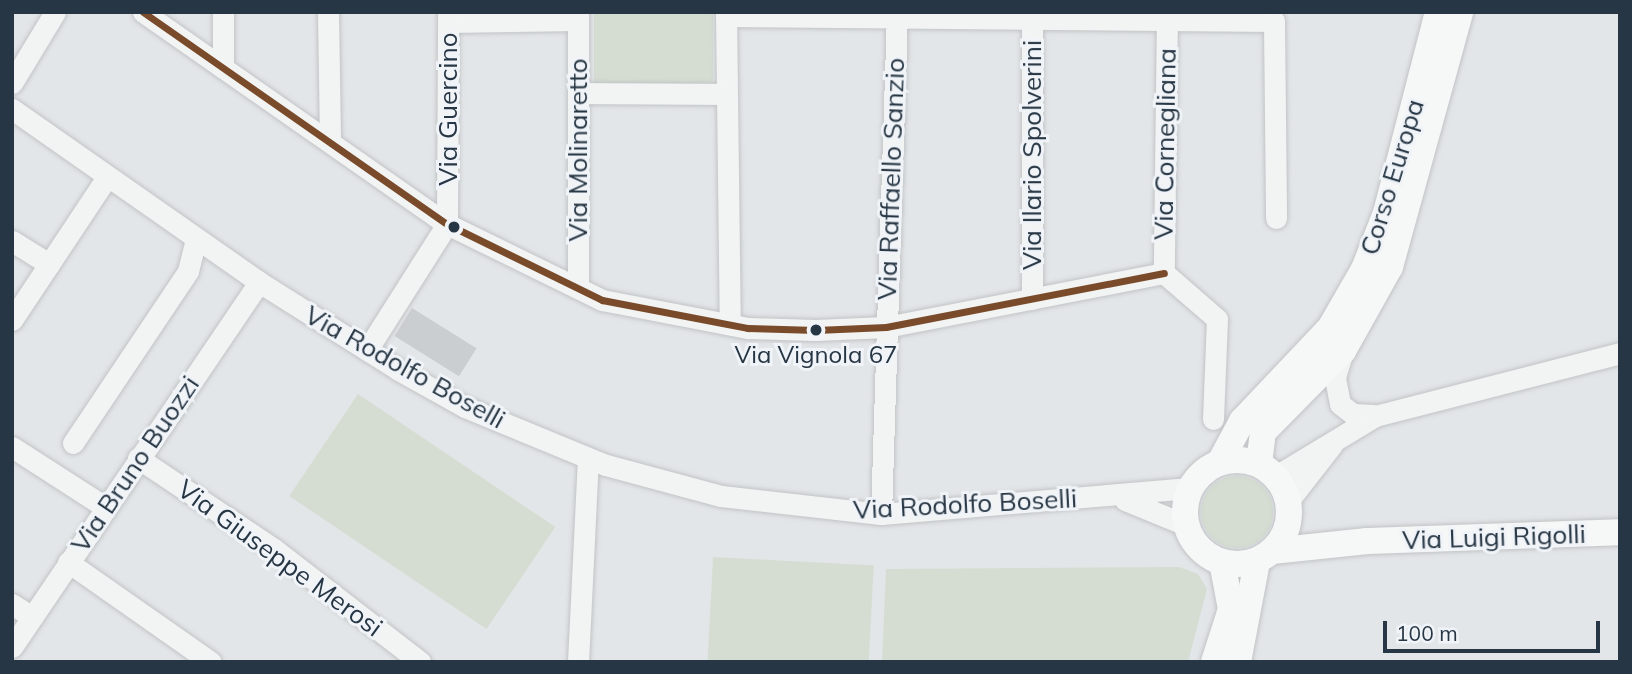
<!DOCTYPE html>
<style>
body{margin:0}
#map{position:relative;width:1632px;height:674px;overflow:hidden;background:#e3e6e8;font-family:Mulish,sans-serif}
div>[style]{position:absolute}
.green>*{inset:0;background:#d5ddd2;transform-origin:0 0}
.round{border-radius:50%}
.building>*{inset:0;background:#cbced1;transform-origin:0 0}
.roads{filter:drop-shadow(0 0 2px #c1c4c6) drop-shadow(0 0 2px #c1c4c6)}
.minor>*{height:21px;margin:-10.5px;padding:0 10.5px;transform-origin:10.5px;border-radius:10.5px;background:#f2f4f4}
.major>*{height:26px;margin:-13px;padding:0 13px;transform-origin:13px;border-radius:13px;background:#f6f7f7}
.major>.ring{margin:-13px;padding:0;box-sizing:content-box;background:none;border:26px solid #f6f7f7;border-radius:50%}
.bus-1>*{height:7px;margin:-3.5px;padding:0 3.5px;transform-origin:3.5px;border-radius:3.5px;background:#7a4b2a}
.dots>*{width:19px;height:19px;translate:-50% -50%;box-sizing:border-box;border:4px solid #f0f4f8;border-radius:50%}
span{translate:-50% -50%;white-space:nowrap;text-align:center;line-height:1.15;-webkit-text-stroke:6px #f0f4f8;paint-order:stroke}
.bus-label{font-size:24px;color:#273644}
.street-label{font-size:26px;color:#273644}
.frame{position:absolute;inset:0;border:14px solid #273644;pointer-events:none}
.scale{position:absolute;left:1383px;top:621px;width:217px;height:32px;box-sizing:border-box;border:4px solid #273644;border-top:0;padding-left:9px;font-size:21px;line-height:24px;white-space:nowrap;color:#273644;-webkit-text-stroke:5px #f0f4f8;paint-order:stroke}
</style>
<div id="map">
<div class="green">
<div style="left:594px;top:12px;width:119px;height:71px"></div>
<div style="left:358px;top:394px;width:238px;height:123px;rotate:34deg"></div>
<div class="round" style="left:1201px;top:476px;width:72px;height:72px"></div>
<div style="left:713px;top:557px;width:161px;height:105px;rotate:3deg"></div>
<div style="clip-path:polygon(1179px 567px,1198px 574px,1207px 589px,1188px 662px,882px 662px,886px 569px)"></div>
</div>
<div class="building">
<div style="left:412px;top:308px;width:76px;height:33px;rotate:32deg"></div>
</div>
<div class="roads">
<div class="minor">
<div style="left:143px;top:12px;width:371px;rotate:34.9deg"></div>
<div style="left:447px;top:224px;width:173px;rotate:26.1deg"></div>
<div style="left:602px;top:300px;width:149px;rotate:10.9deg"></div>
<div style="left:748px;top:328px;width:68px;rotate:1.7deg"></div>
<div style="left:816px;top:330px;width:70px;rotate:-2.5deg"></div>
<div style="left:886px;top:327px;width:283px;rotate:-11deg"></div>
<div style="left:223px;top:12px;width:56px;rotate:90deg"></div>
<div style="left:328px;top:12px;width:130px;rotate:89.1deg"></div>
<div style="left:726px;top:12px;width:312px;rotate:89.3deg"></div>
<div style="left:1032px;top:12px;width:287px;rotate:90deg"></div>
<div style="left:1167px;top:12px;width:261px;rotate:90.7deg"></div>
<div style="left:1164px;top:273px;width:70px;rotate:41deg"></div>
<div style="left:1217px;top:319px;width:100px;rotate:92.3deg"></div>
<div style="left:726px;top:16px;width:548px;rotate:0.52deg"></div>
<div style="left:1274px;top:21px;width:197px;rotate:89.4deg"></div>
<div style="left:448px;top:22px;width:130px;rotate:-0.9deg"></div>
<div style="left:12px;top:83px;width:83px;rotate:-58.8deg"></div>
<div style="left:578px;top:93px;width:148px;rotate:0.4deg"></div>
<div style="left:12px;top:109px;width:302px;rotate:35deg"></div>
<div style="left:259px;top:282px;width:163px;rotate:32.2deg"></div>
<div style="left:397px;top:369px;width:78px;rotate:29.2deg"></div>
<div style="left:465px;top:407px;width:152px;rotate:22.4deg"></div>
<div style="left:606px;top:465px;width:119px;rotate:15.1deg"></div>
<div style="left:721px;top:496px;width:161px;rotate:6.4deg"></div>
<div style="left:881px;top:514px;width:310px;rotate:-4.8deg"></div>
<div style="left:12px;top:241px;width:44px;rotate:31.9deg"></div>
<div style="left:578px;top:288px;width:276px;rotate:-90deg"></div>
<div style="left:12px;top:320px;width:172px;rotate:-56.4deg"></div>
<div style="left:367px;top:350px;width:149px;rotate:-57.6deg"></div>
<div style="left:447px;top:224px;width:212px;rotate:-89.7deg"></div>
<div style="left:1343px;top:351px;width:28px;rotate:107deg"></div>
<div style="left:1335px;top:378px;width:26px;rotate:79deg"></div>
<div style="left:1340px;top:404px;width:16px;rotate:38deg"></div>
<div style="left:1353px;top:414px;width:20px;rotate:3deg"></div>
<div style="left:73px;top:443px;width:207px;rotate:-56.2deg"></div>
<div style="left:188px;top:271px;width:33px;rotate:-76deg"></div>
<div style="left:12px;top:447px;width:111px;rotate:32.8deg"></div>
<div style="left:138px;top:458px;width:164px;rotate:33.8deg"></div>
<div style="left:274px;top:549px;width:185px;rotate:37.7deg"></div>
<div style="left:1276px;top:476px;width:116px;rotate:-31.2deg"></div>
<div style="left:1375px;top:416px;width:253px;rotate:-14.4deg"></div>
<div style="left:1125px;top:500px;width:66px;rotate:22.3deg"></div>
<div style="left:1289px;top:500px;width:70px;rotate:-52deg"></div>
<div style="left:881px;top:514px;width:502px;rotate:-88.17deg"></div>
<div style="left:68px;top:562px;width:174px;rotate:35deg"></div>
<div style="left:12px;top:604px;width:24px;rotate:33deg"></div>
<div style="left:12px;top:647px;width:441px;rotate:-55.9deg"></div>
<div style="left:578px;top:662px;width:204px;rotate:-87.2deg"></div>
</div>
<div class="major">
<div class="ring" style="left:1185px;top:460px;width:78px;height:78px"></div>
<div style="left:1220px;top:462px;width:47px;rotate:-61.8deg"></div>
<div style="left:1242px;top:421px;width:128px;rotate:-46.6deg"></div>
<div style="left:1330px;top:328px;width:68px;rotate:-60deg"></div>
<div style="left:1364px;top:269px;width:60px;rotate:-68.6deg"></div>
<div style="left:1386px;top:213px;width:208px;rotate:-75.5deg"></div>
<div style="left:1259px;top:464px;width:32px;rotate:-83deg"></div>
<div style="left:1263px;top:432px;width:114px;rotate:-45.4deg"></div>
<div style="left:1343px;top:351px;width:96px;rotate:-60.8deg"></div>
<div style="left:1390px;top:267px;width:264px;rotate:-74.6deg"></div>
<div style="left:1272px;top:551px;width:96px;rotate:-6deg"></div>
<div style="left:1367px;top:541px;width:253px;rotate:-2deg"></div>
<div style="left:1214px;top:662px;width:56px;rotate:-72.2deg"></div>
<div style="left:1231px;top:609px;width:48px;rotate:-100.8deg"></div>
<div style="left:1238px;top:662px;width:103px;rotate:-79.3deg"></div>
</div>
</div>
<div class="bus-1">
<div style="left:143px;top:12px;width:371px;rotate:34.9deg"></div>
<div style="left:447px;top:224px;width:173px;rotate:26.1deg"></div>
<div style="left:602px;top:300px;width:149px;rotate:10.9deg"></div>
<div style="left:748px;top:328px;width:68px;rotate:1.7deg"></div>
<div style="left:816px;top:330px;width:70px;rotate:-2.5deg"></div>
<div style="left:886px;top:327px;width:283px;rotate:-11deg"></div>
</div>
<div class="dots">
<div style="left:454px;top:227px;background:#273644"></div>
<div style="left:816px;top:330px;background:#273644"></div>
</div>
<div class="bus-label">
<span style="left:816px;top:355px">Via Vignola 67</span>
</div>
<div class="street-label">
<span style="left:448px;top:109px;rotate:-90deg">Via Guercino</span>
<span style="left:1165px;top:144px;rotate:-89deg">Via Cornegliana</span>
<span style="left:578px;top:150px;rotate:-90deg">Via Molinaretto</span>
<span style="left:1032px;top:155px;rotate:-90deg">Via Ilario Spolverini</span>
<span style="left:1392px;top:177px;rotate:-73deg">Corso Europa</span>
<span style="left:891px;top:179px;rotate:-88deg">Via Raffaello Sanzio</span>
<span style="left:405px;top:367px;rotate:29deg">Via Rodolfo Boselli</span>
<span style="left:135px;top:464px;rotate:-56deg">Via Bruno Buozzi</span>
<span style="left:965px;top:504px;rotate:-3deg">Via Rodolfo Boselli</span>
<span style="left:1494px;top:537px;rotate:-2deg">Via Luigi Rigolli</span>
<span style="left:280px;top:558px;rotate:36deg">Via Giuseppe Merosi</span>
</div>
<div class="frame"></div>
<div class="scale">100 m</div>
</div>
